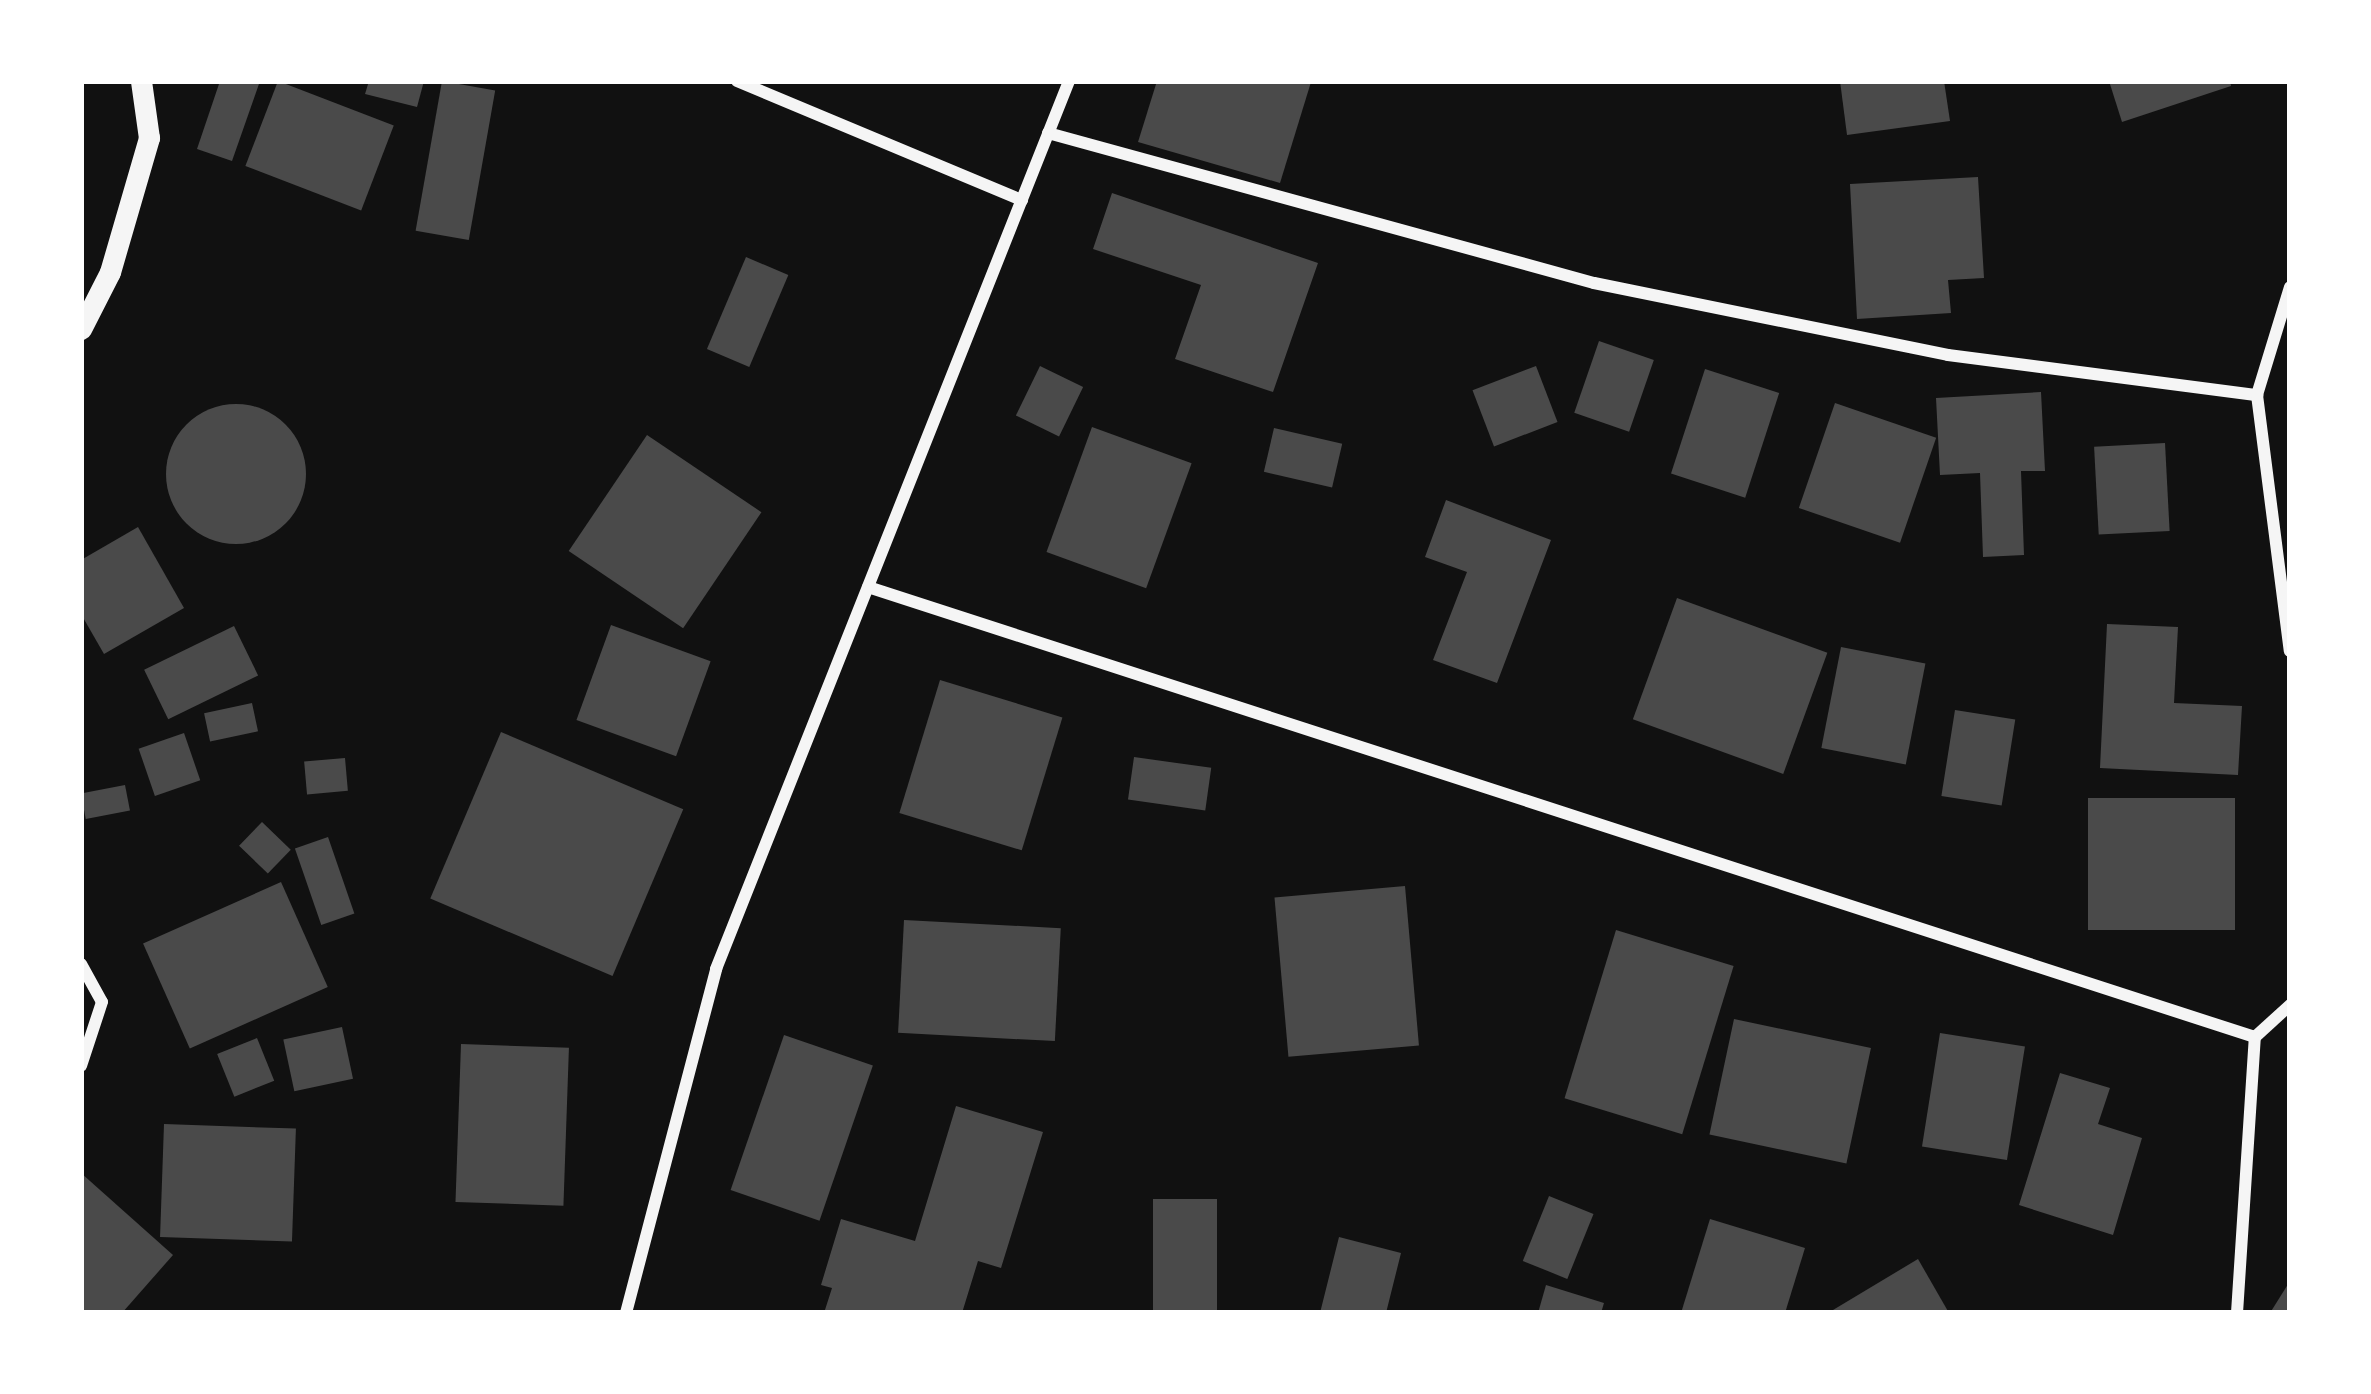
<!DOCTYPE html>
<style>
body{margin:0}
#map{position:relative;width:2371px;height:1394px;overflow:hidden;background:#111;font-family:"Crimson Pro",serif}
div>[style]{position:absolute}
.building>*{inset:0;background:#4a4a4a;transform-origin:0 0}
.round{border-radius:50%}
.minor>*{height:12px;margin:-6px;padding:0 6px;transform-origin:6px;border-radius:6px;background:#f5f5f5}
.tertiary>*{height:21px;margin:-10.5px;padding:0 10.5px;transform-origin:10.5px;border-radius:10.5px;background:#f5f5f5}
span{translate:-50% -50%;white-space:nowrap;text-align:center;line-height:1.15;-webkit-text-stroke:9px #fff;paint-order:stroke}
.frame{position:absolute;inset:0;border:84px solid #fff;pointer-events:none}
</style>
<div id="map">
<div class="building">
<div style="clip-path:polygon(220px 81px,260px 81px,232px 161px,197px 149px)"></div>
<div style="left:278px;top:81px;width:124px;height:91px;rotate:21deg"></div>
<div style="clip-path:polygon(369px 81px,424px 81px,417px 107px,365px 94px)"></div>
<div style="left:442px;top:81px;width:54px;height:152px;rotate:10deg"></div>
<div style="clip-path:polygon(1157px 81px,1311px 82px,1280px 183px,1138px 142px)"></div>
<div style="clip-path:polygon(1840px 81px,1944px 81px,1950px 121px,1847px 135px)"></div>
<div style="clip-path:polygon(2109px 81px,2230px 81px,2231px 86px,2122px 122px)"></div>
<div style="clip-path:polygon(1978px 177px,1984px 278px,1948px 280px,1951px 313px,1857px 319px,1850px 184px)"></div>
<div style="clip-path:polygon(1112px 193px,1318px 263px,1273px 392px,1175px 359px,1201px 285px,1093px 249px)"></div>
<div style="left:746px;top:257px;width:46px;height:100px;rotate:23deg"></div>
<div style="left:1599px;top:341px;width:58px;height:76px;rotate:19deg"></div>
<div style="left:1040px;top:366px;width:48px;height:55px;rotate:26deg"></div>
<div style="left:1536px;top:366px;width:60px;height:68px;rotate:69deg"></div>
<div style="left:1705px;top:369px;width:78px;height:110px;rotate:18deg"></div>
<div style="clip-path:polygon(2041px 392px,2045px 471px,2021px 471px,2024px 555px,1983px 557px,1980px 473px,1940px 475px,1936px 398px)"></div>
<div style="left:1835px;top:403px;width:107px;height:111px;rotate:19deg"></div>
<div class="round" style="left:166px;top:404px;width:140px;height:140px"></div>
<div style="left:1092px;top:427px;width:106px;height:133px;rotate:20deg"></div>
<div style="left:1274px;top:428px;width:70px;height:45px;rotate:13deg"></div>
<div style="left:647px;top:435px;width:138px;height:140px;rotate:34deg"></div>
<div style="left:2165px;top:443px;width:88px;height:71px;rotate:87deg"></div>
<div style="clip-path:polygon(1446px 500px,1551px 540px,1497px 683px,1433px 660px,1467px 572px,1425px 557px)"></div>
<div style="clip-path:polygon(138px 527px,184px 608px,104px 654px,81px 614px,81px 560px)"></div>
<div style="left:1677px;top:598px;width:160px;height:129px;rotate:20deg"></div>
<div style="clip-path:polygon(2107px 624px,2178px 627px,2174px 703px,2242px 706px,2238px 775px,2100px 768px)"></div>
<div style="left:611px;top:625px;width:106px;height:101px;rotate:20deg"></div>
<div style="left:234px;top:626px;width:55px;height:100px;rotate:64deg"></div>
<div style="left:1841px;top:647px;width:86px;height:103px;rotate:11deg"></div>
<div style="left:940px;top:680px;width:128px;height:139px;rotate:17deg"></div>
<div style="left:252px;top:703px;width:29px;height:49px;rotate:78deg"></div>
<div style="left:1955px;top:710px;width:61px;height:87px;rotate:9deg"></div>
<div style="left:501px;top:732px;width:198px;height:181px;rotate:23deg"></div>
<div style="left:184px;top:733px;width:50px;height:48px;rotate:71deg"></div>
<div style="left:1134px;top:757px;width:78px;height:43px;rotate:8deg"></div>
<div style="left:345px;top:758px;width:33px;height:41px;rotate:85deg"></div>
<div style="left:125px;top:785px;width:26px;height:45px;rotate:79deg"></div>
<div style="left:2088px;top:798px;width:147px;height:132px"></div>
<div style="left:262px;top:822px;width:40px;height:33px;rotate:44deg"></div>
<div style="left:328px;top:837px;width:81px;height:35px;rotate:71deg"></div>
<div style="left:281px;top:882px;width:115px;height:151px;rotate:66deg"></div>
<div style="left:1405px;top:886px;width:160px;height:131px;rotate:85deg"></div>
<div style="left:904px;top:920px;width:157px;height:113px;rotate:3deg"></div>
<div style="left:1616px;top:930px;width:123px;height:176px;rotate:17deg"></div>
<div style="left:1734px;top:1019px;width:140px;height:118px;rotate:12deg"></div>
<div style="left:342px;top:1027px;width:53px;height:60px;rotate:78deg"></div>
<div style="left:1940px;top:1033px;width:86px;height:115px;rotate:9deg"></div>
<div style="left:784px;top:1035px;width:94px;height:164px;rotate:19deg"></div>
<div style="left:257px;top:1038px;width:46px;height:43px;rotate:68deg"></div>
<div style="left:461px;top:1044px;width:108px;height:158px;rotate:2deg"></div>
<div style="clip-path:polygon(2060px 1073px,2110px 1088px,2098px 1124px,2142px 1138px,2113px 1235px,2019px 1205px)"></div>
<div style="clip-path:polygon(956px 1106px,1043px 1132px,1001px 1268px,978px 1261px,962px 1313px,824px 1313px,832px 1288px,821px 1285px,841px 1219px,915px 1241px)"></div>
<div style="left:164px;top:1124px;width:132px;height:113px;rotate:2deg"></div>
<div style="clip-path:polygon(81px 1173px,173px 1255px,122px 1313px,81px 1311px)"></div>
<div style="left:1549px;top:1196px;width:48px;height:70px;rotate:22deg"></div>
<div style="left:1153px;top:1199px;width:64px;height:113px"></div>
<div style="clip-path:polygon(1710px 1219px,1805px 1248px,1785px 1313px,1681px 1313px)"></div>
<div style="clip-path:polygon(1339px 1237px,1401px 1253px,1386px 1313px,1320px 1313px)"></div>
<div style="clip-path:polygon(1918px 1259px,1949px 1313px,1828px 1313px)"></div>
<div style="clip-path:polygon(2290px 1281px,2290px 1313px,2270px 1313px)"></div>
<div style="clip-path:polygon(1546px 1285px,1604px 1303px,1601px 1313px,1538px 1313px)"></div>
</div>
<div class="minor">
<div style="left:737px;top:81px;width:309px;rotate:22.7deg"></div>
<div style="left:1048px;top:133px;width:566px;rotate:15.36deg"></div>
<div style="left:1594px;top:283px;width:361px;rotate:11.5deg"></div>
<div style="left:1948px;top:355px;width:312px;rotate:7.4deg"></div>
<div style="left:2290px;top:287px;width:113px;rotate:107deg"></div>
<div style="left:2257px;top:395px;width:258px;rotate:82.7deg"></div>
<div style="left:868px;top:587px;width:1458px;rotate:17.98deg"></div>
<div style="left:81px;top:964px;width:43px;rotate:61.1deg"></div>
<div style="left:102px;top:1002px;width:67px;rotate:108.2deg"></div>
<div style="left:626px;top:1313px;width:356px;rotate:-75.3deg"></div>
<div style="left:716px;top:969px;width:956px;rotate:-68.32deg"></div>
<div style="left:2237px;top:1313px;width:277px;rotate:-86.3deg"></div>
<div style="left:2255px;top:1037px;width:47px;rotate:-42.4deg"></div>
</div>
<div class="tertiary">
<div style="left:81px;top:329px;width:64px;rotate:-63deg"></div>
<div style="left:110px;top:272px;width:140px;rotate:-73.8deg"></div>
<div style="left:149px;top:138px;width:58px;rotate:-98deg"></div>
</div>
<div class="frame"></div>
</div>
